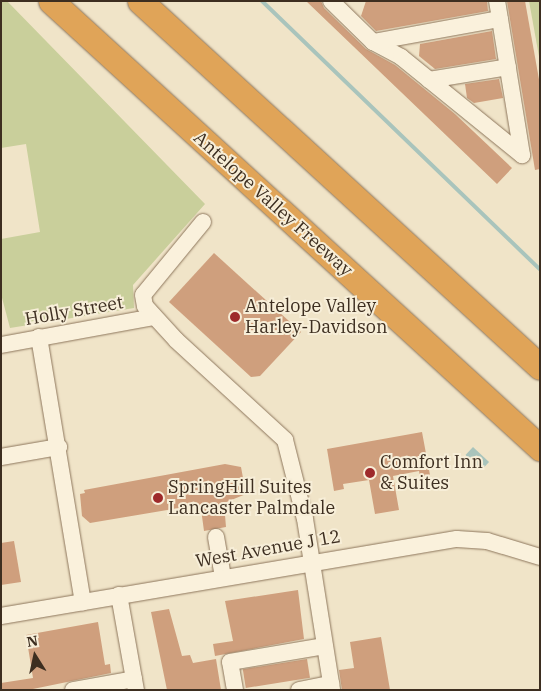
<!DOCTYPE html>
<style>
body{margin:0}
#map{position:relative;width:541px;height:691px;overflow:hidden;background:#f0e4c8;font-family:"IBM Plex Serif",serif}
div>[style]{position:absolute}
.green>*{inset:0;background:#c9cf9b}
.water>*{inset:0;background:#a9c4bc;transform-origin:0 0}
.stream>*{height:4px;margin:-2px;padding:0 2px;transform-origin:2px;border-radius:2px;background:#a9c4bc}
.building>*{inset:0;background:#cf9f7d;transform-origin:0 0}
.roads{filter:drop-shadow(0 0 1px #8d765c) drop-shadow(0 0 1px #8d765c)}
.minor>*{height:16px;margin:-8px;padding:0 8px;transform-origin:8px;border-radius:8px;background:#faf1dc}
.highway>*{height:25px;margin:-12.5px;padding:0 12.5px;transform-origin:12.5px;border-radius:12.5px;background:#e0a458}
.dots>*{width:14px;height:14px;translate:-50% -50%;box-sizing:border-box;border:2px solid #f7eed8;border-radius:50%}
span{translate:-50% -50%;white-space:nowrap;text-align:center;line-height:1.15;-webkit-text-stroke:4px #f7eed8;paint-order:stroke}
.street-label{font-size:18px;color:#3d2e20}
.poi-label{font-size:18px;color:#3d2e20}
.left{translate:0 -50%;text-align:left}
.frame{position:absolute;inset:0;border:2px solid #3d2e20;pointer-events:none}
.north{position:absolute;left:10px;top:631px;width:50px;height:50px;-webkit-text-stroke:4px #f7eed8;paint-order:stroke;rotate:350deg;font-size:14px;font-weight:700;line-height:20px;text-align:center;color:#3d2e20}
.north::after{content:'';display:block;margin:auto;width:18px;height:22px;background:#3d2e20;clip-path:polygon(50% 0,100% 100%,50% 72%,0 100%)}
</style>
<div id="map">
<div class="green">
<div style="clip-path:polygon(1px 1px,7px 1px,205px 204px,133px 285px,134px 308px,10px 328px,1px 294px,1px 239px,40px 232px,26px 144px,1px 148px)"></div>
<div style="clip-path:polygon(529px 1px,540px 1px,540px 62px)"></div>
</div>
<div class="water">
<div style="left:473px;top:447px;width:22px;height:11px;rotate:43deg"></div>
</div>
<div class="stream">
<div style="left:262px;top:1px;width:386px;rotate:44deg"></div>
</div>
<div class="building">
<div style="clip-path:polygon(306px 1px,321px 1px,324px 8px,366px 49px,395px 65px,455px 114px,512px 168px,497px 184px)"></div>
<div style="clip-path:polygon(366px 1px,487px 1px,488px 11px,376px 31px,361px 16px)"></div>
<div style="clip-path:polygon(507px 1px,525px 1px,540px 85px,540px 169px,535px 170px)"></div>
<div style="clip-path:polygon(492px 31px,496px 59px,435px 69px,419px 56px,420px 44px)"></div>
<div style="clip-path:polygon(499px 79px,503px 98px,474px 103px,467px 98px,465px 84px)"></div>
<div style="clip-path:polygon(214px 253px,301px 332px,260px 376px,251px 377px,169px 302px)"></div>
<div style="clip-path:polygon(422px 432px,430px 475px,420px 477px,419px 471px,393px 476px,399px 510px,375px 514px,369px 480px,343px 484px,344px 489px,334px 491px,327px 449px)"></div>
<div style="clip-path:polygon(225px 464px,241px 467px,246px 494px,224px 503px,226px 527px,204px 531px,201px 509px,191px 506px,90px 523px,82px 516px,80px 494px,85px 493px,84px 490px)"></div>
<div style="clip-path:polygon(14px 541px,21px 582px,1px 585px,1px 543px)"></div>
<div style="clip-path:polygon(298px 590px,304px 639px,215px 656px,213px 644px,233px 641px,225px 601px)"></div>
<div style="clip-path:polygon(169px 609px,182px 656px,190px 655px,193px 663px,216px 659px,221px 690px,167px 690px,151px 612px)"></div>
<div style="clip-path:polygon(98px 622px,105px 665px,110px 664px,111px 673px,28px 690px,1px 690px,1px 683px,33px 678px,26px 635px)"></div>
<div style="clip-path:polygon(381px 637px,390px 690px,342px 690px,339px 670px,354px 668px,350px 642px)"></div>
<div style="left:307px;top:659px;width:19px;height:65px;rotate:81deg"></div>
</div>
<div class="roads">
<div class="minor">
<div style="left:331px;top:1px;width:59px;rotate:44.3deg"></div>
<div style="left:373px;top:42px;width:32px;rotate:28deg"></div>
<div style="left:401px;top:57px;width:156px;rotate:39deg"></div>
<div style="left:522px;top:155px;width:156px;rotate:-99.2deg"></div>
<div style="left:373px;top:42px;width:129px;rotate:-10.3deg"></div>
<div style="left:429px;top:80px;width:80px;rotate:-9.3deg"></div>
<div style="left:203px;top:222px;width:94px;rotate:129.4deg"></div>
<div style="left:143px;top:295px;width:11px;rotate:80deg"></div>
<div style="left:145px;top:306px;width:46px;rotate:47.6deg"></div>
<div style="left:176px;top:340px;width:148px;rotate:42.5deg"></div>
<div style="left:285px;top:440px;width:81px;rotate:75.8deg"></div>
<div style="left:305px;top:519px;width:173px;rotate:81deg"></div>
<div style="left:39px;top:337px;width:269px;rotate:80.6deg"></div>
<div style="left:1px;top:345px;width:155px;rotate:-10.4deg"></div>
<div style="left:1px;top:457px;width:59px;rotate:-9.8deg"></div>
<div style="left:216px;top:537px;width:41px;rotate:80.1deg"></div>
<div style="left:119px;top:595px;width:97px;rotate:79.9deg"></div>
<div style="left:1px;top:616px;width:462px;rotate:-9.6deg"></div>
<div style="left:457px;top:539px;width:30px;rotate:4deg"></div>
<div style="left:487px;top:541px;width:55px;rotate:16.8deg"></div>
<div style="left:73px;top:690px;width:62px;rotate:-10.2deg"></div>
<div style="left:235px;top:690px;width:28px;rotate:-100deg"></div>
<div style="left:230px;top:662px;width:96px;rotate:-9.6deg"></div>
<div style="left:299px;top:690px;width:33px;rotate:-11deg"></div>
</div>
<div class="highway">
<div style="left:51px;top:1px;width:663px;rotate:42.43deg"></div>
<div style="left:140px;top:1px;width:542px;rotate:42.46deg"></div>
</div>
</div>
<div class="dots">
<div style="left:235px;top:317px;background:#9e2a2b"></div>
<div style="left:370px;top:473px;background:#9e2a2b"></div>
<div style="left:158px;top:498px;background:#9e2a2b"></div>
</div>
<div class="street-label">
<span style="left:273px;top:204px;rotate:42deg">Antelope Valley Freeway</span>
<span style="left:74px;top:311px;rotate:-10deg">Holly Street</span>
<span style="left:268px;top:549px;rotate:-10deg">West Avenue J 12</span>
</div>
<div class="poi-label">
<span class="left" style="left:245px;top:317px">Antelope Valley<br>Harley-Davidson</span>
<span class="left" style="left:380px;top:473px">Comfort Inn<br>&amp; Suites</span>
<span class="left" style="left:168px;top:498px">SpringHill Suites<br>Lancaster Palmdale</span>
</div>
<div class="frame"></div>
<div class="north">N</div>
</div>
